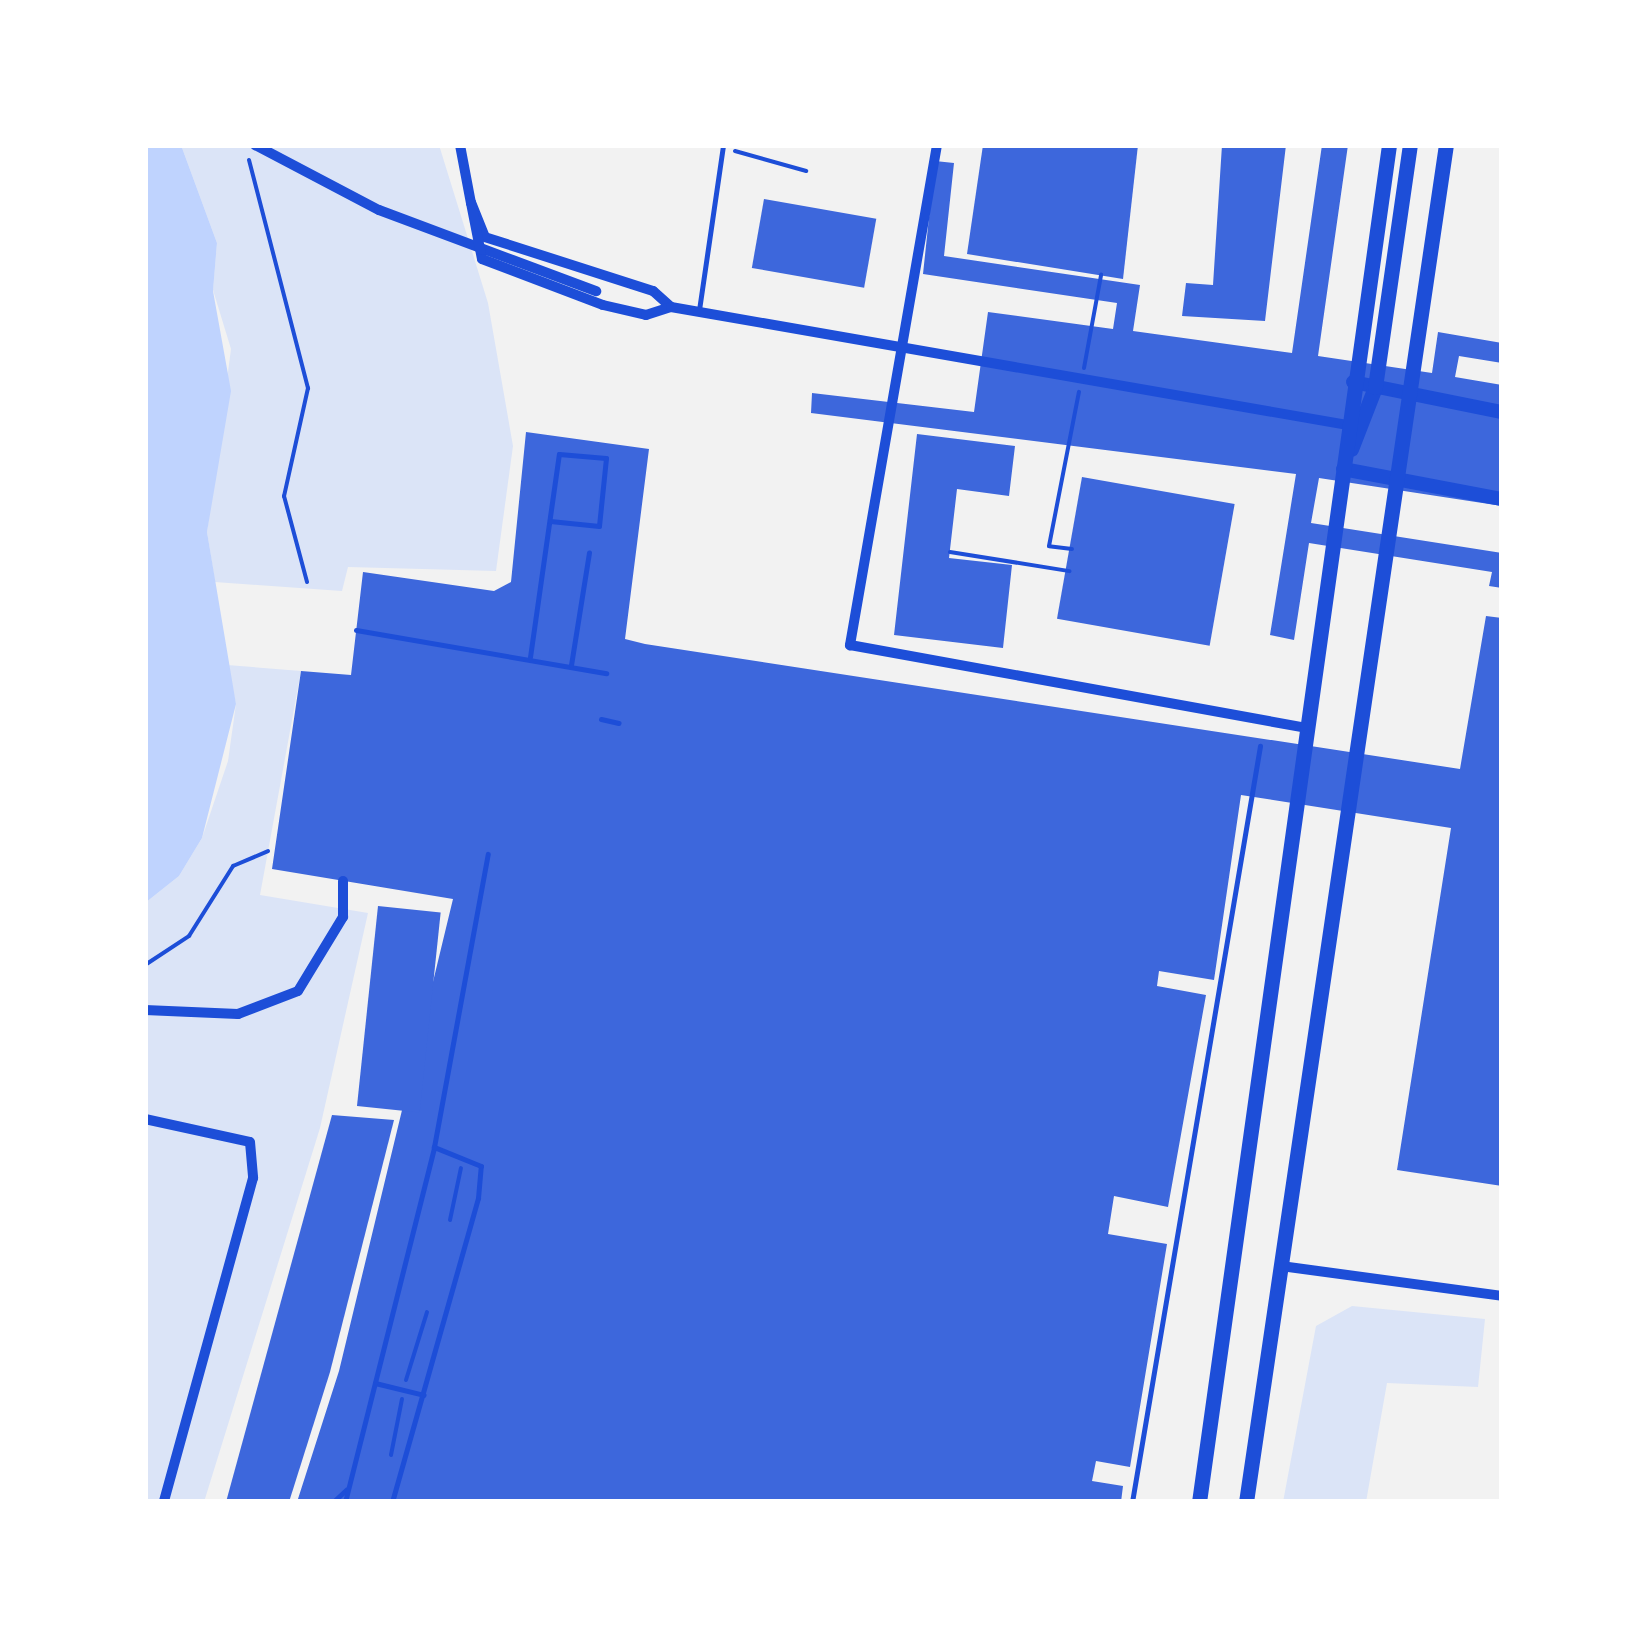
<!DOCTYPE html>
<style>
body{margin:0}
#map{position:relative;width:1647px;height:1647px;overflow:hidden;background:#f2f2f2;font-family:"Work Sans",sans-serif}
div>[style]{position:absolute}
.green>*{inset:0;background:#dbe4f7}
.water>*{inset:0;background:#bfd3fe}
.building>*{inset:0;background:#3d67dc;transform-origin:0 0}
.path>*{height:4px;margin:-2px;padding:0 2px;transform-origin:2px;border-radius:2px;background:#1d4ed8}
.service>*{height:5px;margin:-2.5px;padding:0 2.5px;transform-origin:2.5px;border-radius:2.5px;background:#1d4ed8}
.minor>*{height:10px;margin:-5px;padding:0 5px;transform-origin:5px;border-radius:5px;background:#1d4ed8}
.secondary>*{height:14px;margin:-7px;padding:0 7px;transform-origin:7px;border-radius:7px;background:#1d4ed8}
.primary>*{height:15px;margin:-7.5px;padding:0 7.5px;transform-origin:7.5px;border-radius:7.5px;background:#1d4ed8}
span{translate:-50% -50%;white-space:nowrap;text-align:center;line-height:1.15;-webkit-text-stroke:10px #fff;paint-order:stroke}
.frame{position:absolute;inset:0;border:148px solid #fff;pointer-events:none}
</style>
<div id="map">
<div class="green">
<div style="clip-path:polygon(181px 145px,439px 145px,488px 303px,513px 446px,496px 571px,348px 567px,342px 591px,215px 582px,207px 532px,231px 349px,213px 290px,217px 243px)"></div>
<div style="clip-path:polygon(227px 665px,301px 671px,260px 895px,368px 913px,320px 1128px,204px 1502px,145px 1502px,145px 903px,179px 876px,202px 838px,228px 761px,236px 704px)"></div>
<div style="clip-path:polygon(1352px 1306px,1485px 1319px,1478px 1387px,1387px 1383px,1366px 1502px,1283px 1502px,1316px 1326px)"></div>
</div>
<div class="water">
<div style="clip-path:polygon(145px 145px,181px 145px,217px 243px,213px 291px,231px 391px,207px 532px,236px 704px,202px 838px,179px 876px,145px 903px)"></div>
</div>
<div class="building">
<div style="clip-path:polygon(983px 145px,1138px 145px,1123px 279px,967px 254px)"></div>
<div style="clip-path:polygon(1222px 145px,1286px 145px,1265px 321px,1182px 316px,1186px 283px,1213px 285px)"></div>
<div style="clip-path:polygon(1322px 145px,1348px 145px,1318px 356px,1432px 373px,1438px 332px,1502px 343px,1502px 363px,1459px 356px,1455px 377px,1502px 385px,1502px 506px,1319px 478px,1311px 523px,1502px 553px,1502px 588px,1489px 586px,1492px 572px,1309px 543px,1294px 640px,1270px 635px,1296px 474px,811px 413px,812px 393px,974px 412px,988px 312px,1113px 329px,1117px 303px,923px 274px,935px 161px,954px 163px,944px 256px,1140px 285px,1133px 331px,1292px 353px)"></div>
<div style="left:764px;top:199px;width:114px;height:70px;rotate:10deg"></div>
<div style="clip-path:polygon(526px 432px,649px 449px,625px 639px,645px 644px,1460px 769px,1486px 616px,1502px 618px,1502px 1186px,1397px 1170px,1451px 828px,1241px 795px,1214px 980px,1159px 971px,1157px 986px,1206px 995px,1168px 1207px,1114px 1196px,1108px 1234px,1167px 1244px,1130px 1467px,1096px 1461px,1092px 1481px,1123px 1486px,1121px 1502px,297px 1502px,339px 1371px,453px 899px,272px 869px,301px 671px,351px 675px,363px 572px,494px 591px,511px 582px)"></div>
<div style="clip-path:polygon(917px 434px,1015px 446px,1009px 496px,957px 489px,949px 558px,1012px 565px,1003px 648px,894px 635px)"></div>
<div style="left:1082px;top:477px;width:155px;height:144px;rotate:10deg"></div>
<div style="left:378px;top:906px;width:63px;height:201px;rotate:6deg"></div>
<div style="clip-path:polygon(332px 1115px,394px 1120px,330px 1372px,289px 1502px,226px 1502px)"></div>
</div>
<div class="path">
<div style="left:735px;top:151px;width:74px;rotate:15.7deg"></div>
<div style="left:249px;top:160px;width:236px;rotate:75.5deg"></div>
<div style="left:308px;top:388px;width:111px;rotate:102.5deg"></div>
<div style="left:284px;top:496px;width:89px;rotate:75deg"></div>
<div style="left:1084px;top:368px;width:95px;rotate:-79.6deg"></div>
<div style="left:1072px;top:549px;width:23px;rotate:-173deg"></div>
<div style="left:1049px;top:546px;width:157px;rotate:-79deg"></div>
<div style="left:950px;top:552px;width:121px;rotate:9.1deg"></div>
<div style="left:145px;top:965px;width:53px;rotate:-33.4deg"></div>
<div style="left:189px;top:936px;width:83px;rotate:-57.8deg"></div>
<div style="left:233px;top:866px;width:38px;rotate:-23deg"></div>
<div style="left:450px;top:1220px;width:53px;rotate:-78.1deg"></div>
<div style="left:406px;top:1380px;width:71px;rotate:-72.8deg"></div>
<div style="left:391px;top:1455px;width:57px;rotate:-78.9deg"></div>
</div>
<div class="service">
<div style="left:699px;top:310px;width:167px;rotate:-81.7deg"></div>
<div style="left:356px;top:630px;width:254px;rotate:9.8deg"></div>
<div style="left:530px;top:657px;width:205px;rotate:-81.9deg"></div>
<div style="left:559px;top:454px;width:47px;rotate:4.9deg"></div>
<div style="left:606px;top:458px;width:68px;rotate:95.9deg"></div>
<div style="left:599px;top:526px;width:49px;rotate:-174.2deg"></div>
<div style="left:571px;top:665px;width:114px;rotate:-80.9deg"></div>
<div style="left:601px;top:719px;width:18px;rotate:13deg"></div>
<div style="left:375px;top:1383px;width:50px;rotate:13.8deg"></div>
<div style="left:333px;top:1502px;width:18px;rotate:-43deg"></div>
<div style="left:345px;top:1502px;width:366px;rotate:-75.9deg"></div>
<div style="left:434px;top:1147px;width:298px;rotate:-79.6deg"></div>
<div style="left:392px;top:1502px;width:316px;rotate:-74.2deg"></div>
<div style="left:478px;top:1198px;width:32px;rotate:-85deg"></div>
<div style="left:481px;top:1166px;width:51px;rotate:-158deg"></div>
<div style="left:1132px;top:1502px;width:767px;rotate:-80.39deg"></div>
</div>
<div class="minor">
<div style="left:255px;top:145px;width:140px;rotate:27.7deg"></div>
<div style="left:379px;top:210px;width:232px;rotate:20.5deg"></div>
<div style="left:460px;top:145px;width:59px;rotate:79.3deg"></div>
<div style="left:937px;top:145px;width:508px;rotate:99.87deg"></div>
<div style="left:850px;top:645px;width:465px;rotate:10.3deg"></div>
<div style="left:671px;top:307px;width:24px;rotate:-138deg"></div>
<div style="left:653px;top:291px;width:176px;rotate:-162.2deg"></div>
<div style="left:485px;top:237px;width:37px;rotate:-112deg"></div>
<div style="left:471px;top:203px;width:57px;rotate:78.9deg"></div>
<div style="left:482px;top:259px;width:129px;rotate:20.8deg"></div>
<div style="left:603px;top:305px;width:44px;rotate:13.1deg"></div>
<div style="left:646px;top:315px;width:26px;rotate:-18deg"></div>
<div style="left:671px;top:307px;width:686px;rotate:9.9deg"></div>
<div style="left:145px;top:1010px;width:93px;rotate:2.5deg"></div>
<div style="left:238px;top:1014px;width:64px;rotate:-21deg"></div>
<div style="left:298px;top:991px;width:87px;rotate:-58.7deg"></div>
<div style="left:343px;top:917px;width:36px;rotate:-90deg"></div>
<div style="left:145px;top:1119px;width:107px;rotate:12.4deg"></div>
<div style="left:250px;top:1142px;width:36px;rotate:85deg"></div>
<div style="left:253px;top:1178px;width:336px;rotate:105.4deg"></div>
<div style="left:1281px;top:1266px;width:223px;rotate:7.7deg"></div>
</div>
<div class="secondary">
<div style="left:1353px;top:382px;width:152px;rotate:11.4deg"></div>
<div style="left:1343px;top:469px;width:162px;rotate:10.7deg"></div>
</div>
<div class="primary">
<div style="left:1351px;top:449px;width:66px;rotate:-68.8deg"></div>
<div style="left:1375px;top:387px;width:245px;rotate:-81.8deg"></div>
<div style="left:1199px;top:1502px;width:1370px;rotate:-82.03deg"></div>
<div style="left:1246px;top:1502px;width:1372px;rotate:-81.62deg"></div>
</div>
<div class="frame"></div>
</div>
